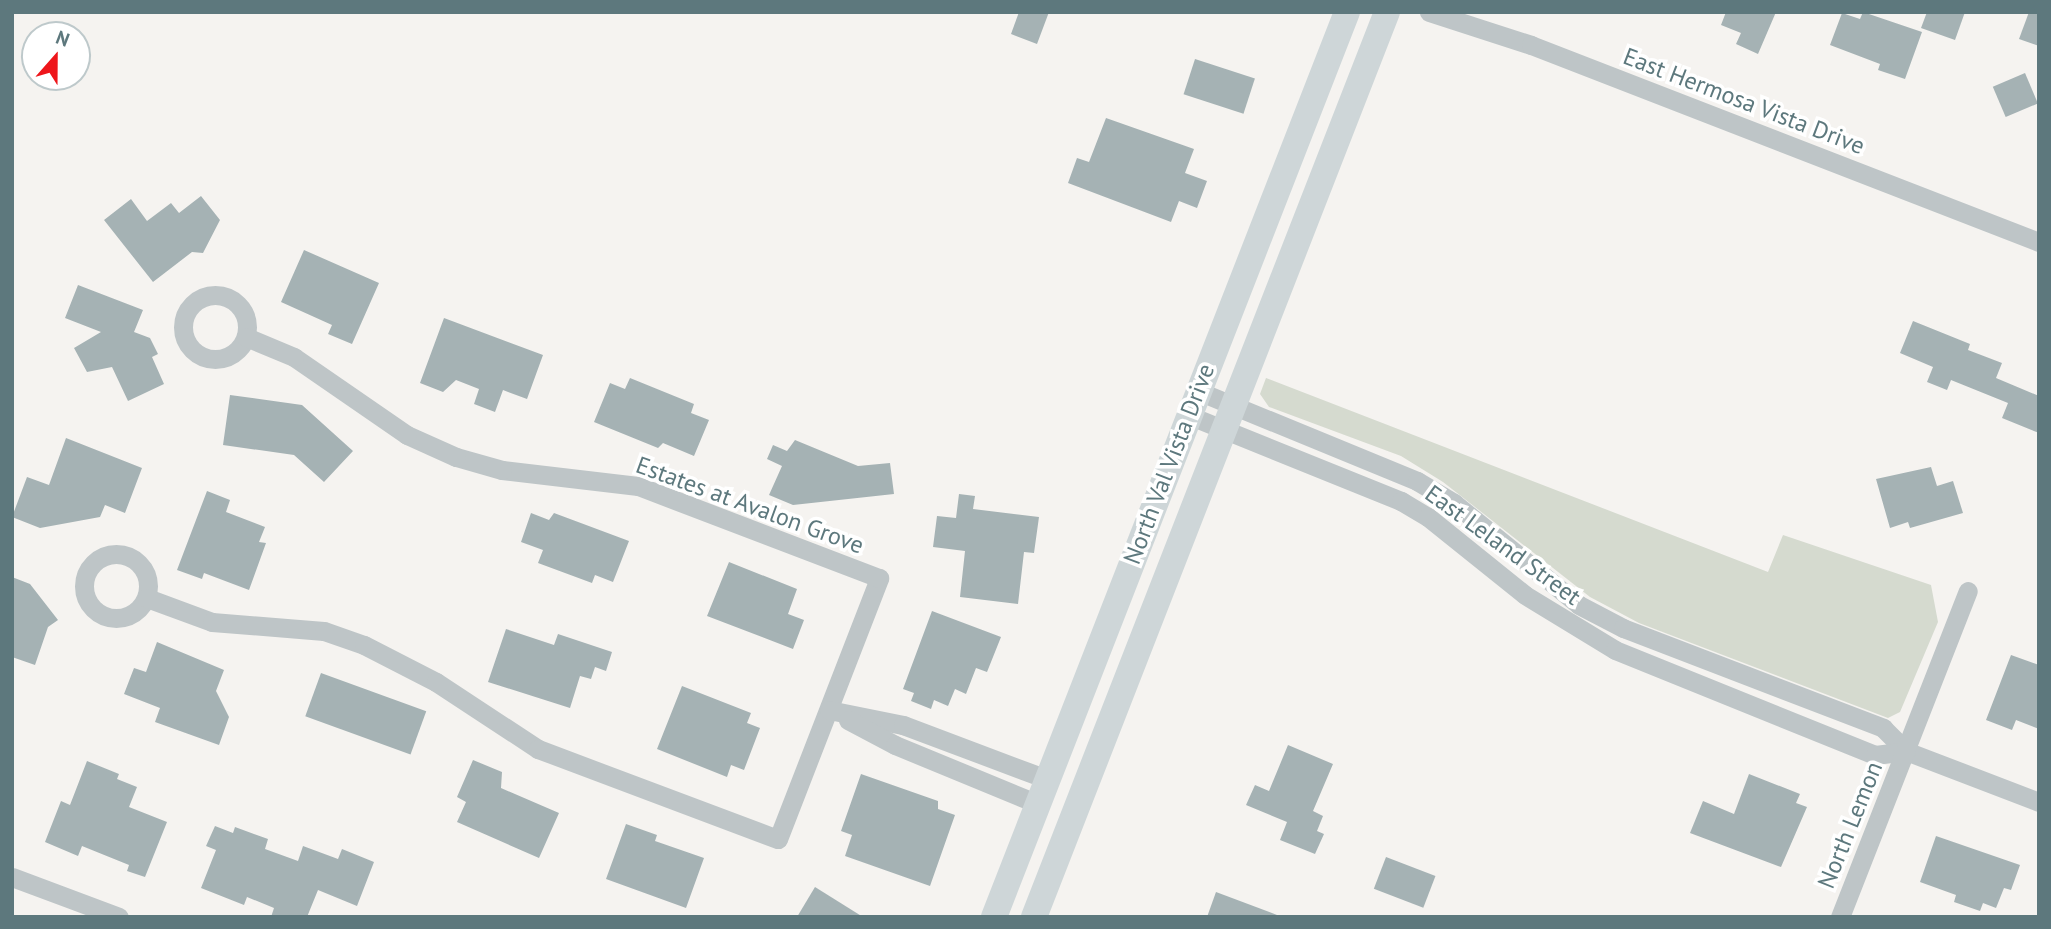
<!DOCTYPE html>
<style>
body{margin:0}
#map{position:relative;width:2051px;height:929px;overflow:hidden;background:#f5f3f0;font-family:"PT Sans",sans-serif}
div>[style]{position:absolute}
.green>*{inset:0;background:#d5dacf}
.building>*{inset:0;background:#a5b2b4;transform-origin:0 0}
.street>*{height:19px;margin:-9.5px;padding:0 9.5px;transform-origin:9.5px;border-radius:9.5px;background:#bec5c7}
.street>.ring{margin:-9.5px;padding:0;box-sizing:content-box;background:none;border:19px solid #bec5c7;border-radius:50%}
.secondary>*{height:26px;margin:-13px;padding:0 13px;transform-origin:13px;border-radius:13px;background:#ced6d8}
span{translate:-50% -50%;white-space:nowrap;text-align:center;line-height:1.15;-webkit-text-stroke:7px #fff;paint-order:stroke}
.street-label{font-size:24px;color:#5d787d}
.frame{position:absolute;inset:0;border:14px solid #5d787d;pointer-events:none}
.north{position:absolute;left:21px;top:21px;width:70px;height:70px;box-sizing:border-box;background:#fff;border:2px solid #bec9cb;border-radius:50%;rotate:21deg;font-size:19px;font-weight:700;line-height:28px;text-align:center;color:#5d787d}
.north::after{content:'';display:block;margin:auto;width:24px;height:32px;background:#ee161b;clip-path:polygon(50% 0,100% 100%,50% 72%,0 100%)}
</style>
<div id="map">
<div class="green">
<div style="clip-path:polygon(1266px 378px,1768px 572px,1783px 535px,1931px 585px,1938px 622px,1900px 712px,1888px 718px,1639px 623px,1590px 597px,1443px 482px,1401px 456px,1269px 407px,1260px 394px)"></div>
</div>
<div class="building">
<div style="clip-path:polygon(1019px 12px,1049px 12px,1037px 44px,1011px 34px)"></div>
<div style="clip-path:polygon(1726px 12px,1776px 12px,1758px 54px,1736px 44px,1741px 33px,1721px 25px)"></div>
<div style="clip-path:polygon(1863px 12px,1922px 32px,1905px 79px,1878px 70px,1880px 64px,1830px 45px,1842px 13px,1860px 19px)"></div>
<div style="clip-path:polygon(1927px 12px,1965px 12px,1955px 40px,1921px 28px)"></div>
<div style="clip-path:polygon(2029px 12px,2039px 12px,2039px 46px,2019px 39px)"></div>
<div style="left:1195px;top:59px;width:63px;height:37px;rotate:18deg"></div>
<div style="left:2025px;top:73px;width:33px;height:35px;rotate:67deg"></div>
<div style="clip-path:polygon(1106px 118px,1194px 149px,1185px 173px,1207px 181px,1197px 208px,1179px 201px,1171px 222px,1068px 183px,1077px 158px,1089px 162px)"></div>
<div style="clip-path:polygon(201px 196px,220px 220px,203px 253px,192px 252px,153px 282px,104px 220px,131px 199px,147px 221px,171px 203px,179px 213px)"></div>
<div style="clip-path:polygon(304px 250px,379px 283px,352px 344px,328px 334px,332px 325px,281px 302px)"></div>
<div style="clip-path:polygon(78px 285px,143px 310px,134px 332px,150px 338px,158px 354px,152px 357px,164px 384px,128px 401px,112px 367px,87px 372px,74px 348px,101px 332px,65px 318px)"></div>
<div style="clip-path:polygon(444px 318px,543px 355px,527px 399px,503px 390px,495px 412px,474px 404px,479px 389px,456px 380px,443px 392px,420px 383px)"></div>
<div style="clip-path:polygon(1913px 321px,1970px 344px,1968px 350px,2002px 363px,1996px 378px,2039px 396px,2039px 433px,2002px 418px,2008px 403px,1951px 380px,1947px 390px,1927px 382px,1933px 367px,1900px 353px)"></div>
<div style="clip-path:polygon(630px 378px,694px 404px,691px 413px,709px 420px,694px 456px,663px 443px,658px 448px,594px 422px,610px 383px,625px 389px)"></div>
<div style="clip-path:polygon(230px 395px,302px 405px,353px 451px,324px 482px,294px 455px,223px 445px)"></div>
<div style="clip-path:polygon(66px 438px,142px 468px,125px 513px,105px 505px,100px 517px,40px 528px,12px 517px,27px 477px,49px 485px)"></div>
<div style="clip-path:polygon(795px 440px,858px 466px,890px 463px,894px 494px,793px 505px,769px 495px,782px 466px,767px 459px,773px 445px,787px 451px)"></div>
<div style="clip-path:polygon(1931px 467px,1937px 486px,1953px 481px,1963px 513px,1910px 528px,1908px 522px,1890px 528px,1876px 479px)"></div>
<div style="clip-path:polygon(207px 491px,230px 500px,226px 512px,265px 527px,259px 542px,266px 543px,249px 590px,204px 573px,202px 579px,177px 570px)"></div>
<div style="clip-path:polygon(959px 494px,975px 496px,973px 509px,1039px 517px,1034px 553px,1024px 552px,1018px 604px,960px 597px,965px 551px,933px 547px,937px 516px,956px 518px)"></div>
<div style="clip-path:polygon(531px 513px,549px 520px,554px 513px,629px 541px,613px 582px,595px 575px,592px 583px,538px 563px,543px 550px,521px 542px)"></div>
<div style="clip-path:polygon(729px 562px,797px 589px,788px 614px,804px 620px,793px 649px,707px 616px)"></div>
<div style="clip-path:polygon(12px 577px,30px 584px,58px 620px,48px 627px,35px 665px,12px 657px)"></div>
<div style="clip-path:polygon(932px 611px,1001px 637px,987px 672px,976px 668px,966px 694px,955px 689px,948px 706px,934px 700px,931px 709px,911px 701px,914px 693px,903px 689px)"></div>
<div style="clip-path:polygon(506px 629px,554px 645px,558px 634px,612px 652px,606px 671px,595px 667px,591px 679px,580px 676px,570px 708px,488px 682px)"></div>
<div style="clip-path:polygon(157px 642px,224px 670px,216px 691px,229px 717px,219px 745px,155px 722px,160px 708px,124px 694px,134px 668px,146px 672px)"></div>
<div style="clip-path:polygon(2011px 655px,2039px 665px,2039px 729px,2016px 720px,2012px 730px,1986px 720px)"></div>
<div style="left:321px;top:673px;width:112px;height:46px;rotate:20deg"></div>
<div style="clip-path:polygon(682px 686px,751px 713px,747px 723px,760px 728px,744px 770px,731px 765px,727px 777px,657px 749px)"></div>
<div style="clip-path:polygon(1288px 745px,1333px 764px,1313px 811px,1323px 816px,1317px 831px,1324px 834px,1315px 854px,1280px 840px,1287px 822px,1246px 805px,1255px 785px,1269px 791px)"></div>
<div style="clip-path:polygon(473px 760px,502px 772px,501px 788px,559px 813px,539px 858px,457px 822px,466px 802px,457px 797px)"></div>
<div style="clip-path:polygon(87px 761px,119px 774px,117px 779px,137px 787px,129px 807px,167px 822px,145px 877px,127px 871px,129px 865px,82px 846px,78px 856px,45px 842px,61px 801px,70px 805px)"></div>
<div style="clip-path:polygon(861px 774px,938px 801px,938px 809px,955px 815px,930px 886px,845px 856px,852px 835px,841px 831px)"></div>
<div style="clip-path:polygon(1749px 774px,1800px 794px,1796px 803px,1807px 807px,1781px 867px,1690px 833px,1703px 801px,1734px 814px)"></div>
<div style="clip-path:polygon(626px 824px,657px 835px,655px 841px,704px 858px,686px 908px,606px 879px)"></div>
<div style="clip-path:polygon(215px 826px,233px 833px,235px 827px,268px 839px,265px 849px,298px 861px,303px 846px,338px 859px,342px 849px,374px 862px,357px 906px,318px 890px,307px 917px,271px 917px,274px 908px,247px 897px,244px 905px,201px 888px,216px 850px,206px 846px)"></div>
<div style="clip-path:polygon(1936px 836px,2020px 865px,2011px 890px,2004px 888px,1996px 908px,1983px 903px,1980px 911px,1954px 902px,1956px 895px,1920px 882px)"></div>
<div style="left:1386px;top:857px;width:53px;height:34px;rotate:21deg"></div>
<div style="clip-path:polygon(815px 887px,863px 917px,797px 917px)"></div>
<div style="clip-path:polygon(1216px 892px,1277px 915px,1277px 917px,1207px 917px)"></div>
</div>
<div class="street">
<div style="left:1429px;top:12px;width:107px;rotate:17.9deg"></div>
<div style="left:1531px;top:45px;width:545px;rotate:21.2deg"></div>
<div class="ring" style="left:183px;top:295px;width:45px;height:45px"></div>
<div style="left:1198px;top:391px;width:237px;rotate:22.3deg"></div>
<div style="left:1417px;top:481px;width:43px;rotate:30.7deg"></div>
<div style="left:1454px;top:503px;width:161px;rotate:39.2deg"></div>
<div style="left:1579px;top:605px;width:50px;rotate:27.6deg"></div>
<div style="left:1623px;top:628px;width:279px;rotate:21deg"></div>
<div style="left:1883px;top:728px;width:33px;rotate:45deg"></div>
<div style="left:1906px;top:751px;width:142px;rotate:21deg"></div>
<div style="left:1188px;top:415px;width:230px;rotate:22deg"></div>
<div style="left:1401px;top:501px;width:31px;rotate:31deg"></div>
<div style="left:1428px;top:517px;width:124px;rotate:38.8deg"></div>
<div style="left:1525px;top:595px;width:105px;rotate:31.4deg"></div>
<div style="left:1615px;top:650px;width:280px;rotate:22deg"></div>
<div style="left:1875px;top:755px;width:31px;rotate:-7deg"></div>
<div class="ring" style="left:84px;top:554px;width:45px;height:45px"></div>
<div style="left:147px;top:598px;width:69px;rotate:20.3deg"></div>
<div style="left:212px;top:622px;width:112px;rotate:4.6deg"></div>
<div style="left:324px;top:631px;width:42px;rotate:19.3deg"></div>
<div style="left:364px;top:645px;width:81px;rotate:27.2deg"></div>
<div style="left:436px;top:682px;width:122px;rotate:33.3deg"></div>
<div style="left:538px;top:749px;width:256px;rotate:20.6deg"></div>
<div style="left:778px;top:839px;width:280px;rotate:-68.8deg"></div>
<div style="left:879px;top:578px;width:258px;rotate:-159.1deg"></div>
<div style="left:638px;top:486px;width:137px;rotate:-173.3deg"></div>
<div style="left:502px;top:470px;width:48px;rotate:-164.2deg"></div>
<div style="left:456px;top:457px;width:54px;rotate:-155.8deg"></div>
<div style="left:407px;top:435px;width:137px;rotate:-145.4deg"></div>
<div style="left:294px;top:357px;width:52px;rotate:-157.4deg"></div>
<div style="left:829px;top:710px;width:76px;rotate:11.5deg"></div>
<div style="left:903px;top:725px;width:154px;rotate:20.6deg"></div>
<div style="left:848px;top:720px;width:53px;rotate:28deg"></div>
<div style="left:895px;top:745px;width:155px;rotate:22.4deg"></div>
<div style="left:12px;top:877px;width:114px;rotate:20.5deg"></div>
<div style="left:1840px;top:917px;width:350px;rotate:-68.6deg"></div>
</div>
<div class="secondary">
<div style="left:994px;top:917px;width:971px;rotate:-68.69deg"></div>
<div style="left:1034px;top:917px;width:971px;rotate:-68.69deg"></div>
</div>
<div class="street-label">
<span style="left:1744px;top:101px;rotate:21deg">East Hermosa Vista Drive</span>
<span style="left:1169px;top:464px;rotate:-69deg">North Val Vista Drive</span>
<span style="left:750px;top:505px;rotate:20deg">Estates at Avalon Grove</span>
<span style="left:1503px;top:545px;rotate:36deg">East Leland Street</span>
<span style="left:1850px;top:825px;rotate:-68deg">North Lemon</span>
</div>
<div class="frame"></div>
<div class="north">N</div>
</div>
